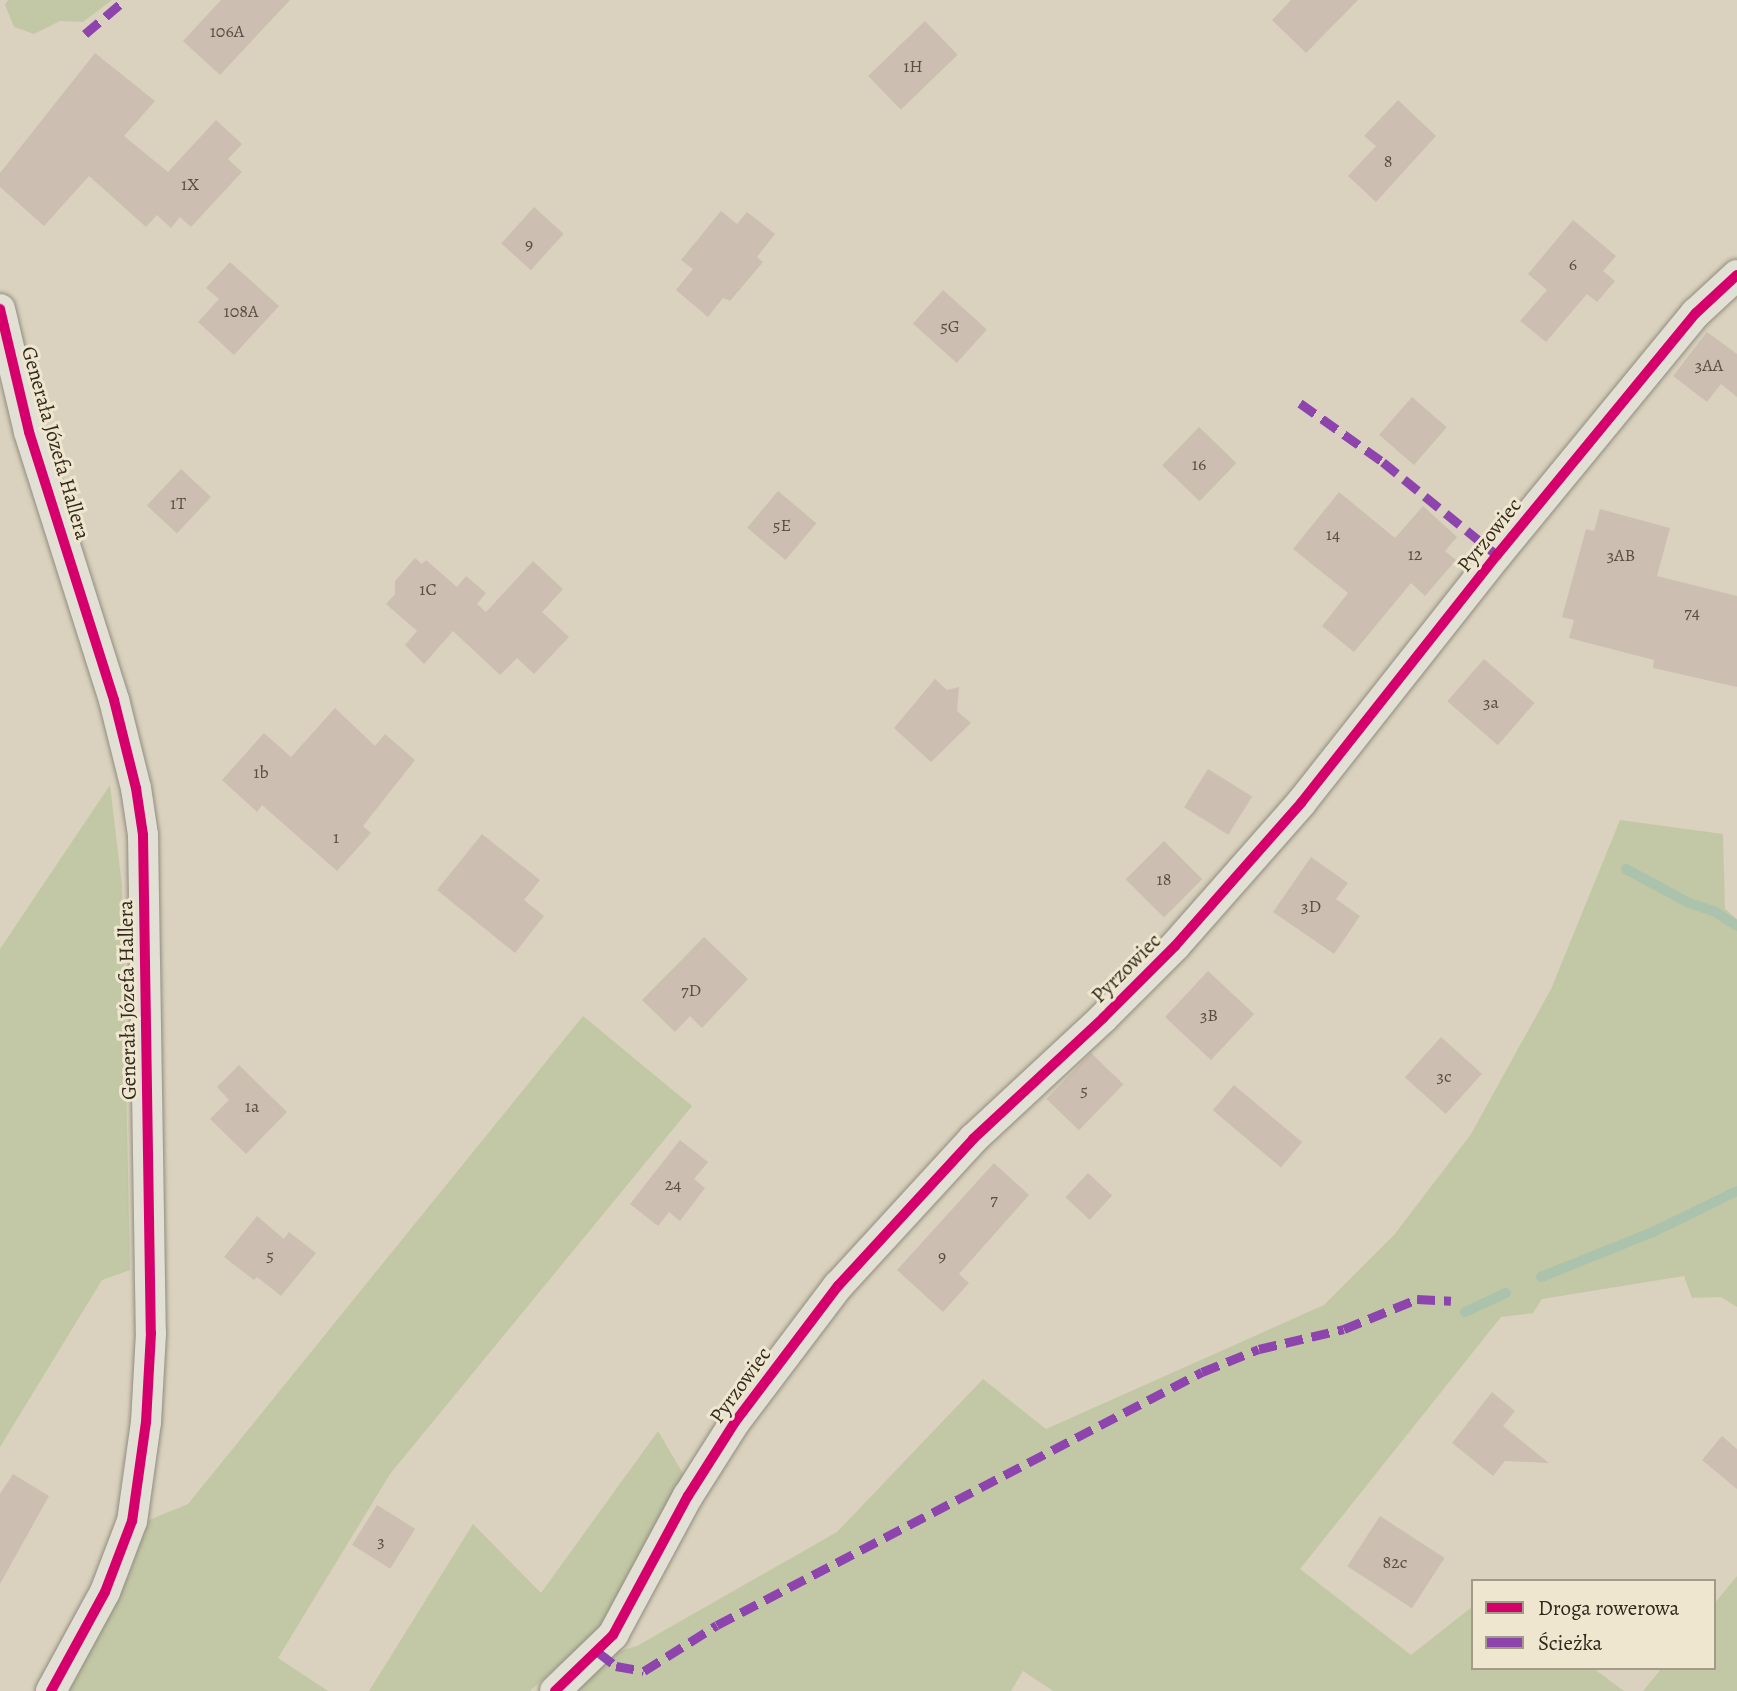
<!DOCTYPE html>
<meta charset="utf-8">
<style>
body{margin:0}
#map{position:relative;width:1737px;height:1691px;overflow:hidden;background:#dad2be;font-family:Alegreya,serif}
div>[style]{position:absolute}
.green>*{inset:0;background:#c2c8a5}
.stream>*{height:10px;margin:-5px;padding:0 5px;transform-origin:5px;border-radius:5px;background:#abc2ad}
.building>*{inset:0;background:#cdbeb2;transform-origin:0 0}
.roads{filter:drop-shadow(0 0 2px #918c7f) drop-shadow(0 0 2px #918c7f)}
.street>*{height:30px;margin:-15px;padding:0 15px;transform-origin:15px;border-radius:15px;background:#e2dfd4}
.quiet>*{height:9px;margin-top:-4.5px;transform-origin:0;background:repeating-linear-gradient(90deg,#8e44ad 0 18px,transparent 0 27px)}
.cycleway>*{height:10px;margin:-5px;padding:0 5px;transform-origin:5px;border-radius:5px;background:#d6006c}
span{translate:-50% -50%;white-space:nowrap;text-align:center;line-height:1.15;-webkit-text-stroke:6px #eee6ce;paint-order:stroke}
.number-label{font-size:18px;color:#5a4e42}
.number-label span{-webkit-text-stroke-width:0}
.street-label{font-size:21px;color:#33281c}
.legend{position:absolute;left:1471px;top:1579px;width:245px;height:91px;box-sizing:border-box;background:#eee6ce;border:2px solid #a39a87;margin:0;padding:9px 12px;list-style:none;font-size:21px;color:#33281c}
.legend li{display:flex;align-items:center;gap:14px;height:35px}
.legend b{width:35px;border:2px solid #a39a87}
</style>
<div id="map">
<div class="green">
<div style="clip-path:polygon(8px 0,112px 0,83px 22px,60px 21px,34px 34px,14px 27px,5px 5px)"></div>
<div style="clip-path:polygon(110px 785px,122px 886px,130px 1270px,102px 1280px,0 1447px,0 949px)"></div>
<div style="clip-path:polygon(1620px 820px,1723px 834px,1725px 909px,1737px 919px,1737px 1307px,1721px 1297px,1692px 1298px,1684px 1276px,1542px 1299px,1533px 1313px,1501px 1317px,1300px 1569px,1411px 1655px,1473px 1606px,1473px 1668px,1593px 1668px,1624px 1691px,1053px 1691px,1023px 1671px,1011px 1691px,567px 1691px,616px 1652px,637px 1646px,837px 1532px,983px 1379px,1046px 1429px,1324px 1305px,1394px 1235px,1471px 1134px,1551px 989px)"></div>
<div style="clip-path:polygon(583px 1016px,692px 1106px,390px 1474px,278px 1658px,328px 1691px,64px 1691px,128px 1577px,149px 1520px,188px 1504px)"></div>
<div style="clip-path:polygon(658px 1431px,685px 1477px,599px 1629px,530px 1691px,369px 1691px,473px 1524px,541px 1593px)"></div>
<div style="clip-path:polygon(1737px 1576px,1737px 1691px,1643px 1691px,1662px 1668px,1714px 1668px,1714px 1604px)"></div>
</div>
<div class="stream">
<div style="left:1626px;top:869px;width:72px;rotate:28.4deg"></div>
<div style="left:1689px;top:903px;width:26px;rotate:18deg"></div>
<div style="left:1714px;top:911px;width:27px;rotate:33deg"></div>
<div style="left:1541px;top:1277px;width:121px;rotate:-21.9deg"></div>
<div style="left:1653px;top:1232px;width:93px;rotate:-26deg"></div>
<div style="left:1465px;top:1312px;width:45px;rotate:-24.9deg"></div>
</div>
<div class="building">
<div style="clip-path:polygon(221px 0,290px 0,220px 75px,183px 41px)"></div>
<div style="clip-path:polygon(1291px 0,1358px 0,1306px 53px,1272px 20px)"></div>
<div style="left:925px;top:21px;width:47px;height:79px;rotate:46deg"></div>
<div style="clip-path:polygon(95px 53px,155px 101px,124px 136px,168px 172px,216px 120px,242px 144px,228px 159px,242px 172px,191px 227px,180px 217px,171px 228px,157px 215px,146px 227px,89px 176px,44px 226px,0 187px,0 173px)"></div>
<div style="clip-path:polygon(1398px 100px,1436px 136px,1376px 202px,1348px 176px,1376px 146px,1364px 136px)"></div>
<div style="left:534px;top:207px;width:40px;height:49px;rotate:42deg"></div>
<div style="clip-path:polygon(721px 211px,737px 224px,747px 212px,775px 234px,757px 257px,763px 262px,730px 301px,723px 298px,708px 317px,676px 290px,693px 269px,681px 260px)"></div>
<div style="clip-path:polygon(1573px 220px,1616px 256px,1603px 271px,1615px 281px,1597px 302px,1587px 294px,1546px 342px,1520px 321px,1547px 290px,1528px 274px)"></div>
<div style="clip-path:polygon(230px 262px,279px 306px,234px 355px,198px 322px,219px 299px,206px 288px)"></div>
<div style="left:943px;top:290px;width:59px;height:45px;rotate:42deg"></div>
<div style="clip-path:polygon(1707px 332px,1737px 354px,1737px 397px,1721px 384px,1707px 402px,1673px 376px)"></div>
<div style="left:1412px;top:397px;width:46px;height:50px;rotate:41deg"></div>
<div style="left:1199px;top:427px;width:52px;height:53px;rotate:44deg"></div>
<div style="left:181px;top:469px;width:41px;height:50px;rotate:43deg"></div>
<div style="left:778px;top:491px;width:50px;height:48px;rotate:40deg"></div>
<div style="clip-path:polygon(1339px 492px,1395px 538px,1423px 506px,1457px 537px,1445px 551px,1456px 560px,1425px 596px,1411px 583px,1354px 652px,1322px 626px,1348px 593px,1293px 549px)"></div>
<div style="clip-path:polygon(1600px 509px,1670px 528px,1657px 576px,1737px 596px,1737px 687px,1653px 668px,1654px 660px,1569px 638px,1574px 620px,1562px 617px,1586px 529px,1594px 531px)"></div>
<div style="clip-path:polygon(415px 558px,422px 564px,426px 560px,457px 587px,466px 576px,486px 593px,477px 604px,486px 612px,533px 561px,563px 589px,542px 612px,569px 637px,534px 674px,517px 658px,500px 675px,453px 631px,424px 664px,405px 645px,417px 631px,386px 604px,395px 594px,395px 581px)"></div>
<div style="left:1484px;top:659px;width:67px;height:56px;rotate:41deg"></div>
<div style="clip-path:polygon(935px 679px,947px 690px,959px 687px,957px 711px,971px 723px,931px 762px,894px 728px)"></div>
<div style="clip-path:polygon(335px 708px,375px 746px,385px 734px,415px 760px,363px 826px,371px 833px,337px 871px,262px 805px,257px 812px,222px 780px,264px 733px,291px 757px)"></div>
<div style="left:1208px;top:769px;width:52px;height:45px;rotate:32deg"></div>
<div style="clip-path:polygon(482px 834px,540px 880px,524px 900px,544px 916px,515px 953px,437px 890px)"></div>
<div style="left:1164px;top:841px;width:54px;height:54px;rotate:45deg"></div>
<div style="clip-path:polygon(1311px 857px,1348px 883px,1336px 899px,1360px 916px,1334px 954px,1273px 912px)"></div>
<div style="clip-path:polygon(704px 937px,748px 979px,702px 1028px,690px 1016px,675px 1032px,642px 1000px)"></div>
<div style="left:1208px;top:971px;width:63px;height:63px;rotate:43deg"></div>
<div style="left:1441px;top:1037px;width:55px;height:54px;rotate:42deg"></div>
<div style="left:1091px;top:1053px;width:45px;height:64px;rotate:44deg"></div>
<div style="clip-path:polygon(239px 1065px,287px 1112px,246px 1154px,210px 1119px,229px 1100px,217px 1087px)"></div>
<div style="left:1234px;top:1085px;width:89px;height:33px;rotate:40deg"></div>
<div style="clip-path:polygon(680px 1140px,708px 1162px,694px 1179px,705px 1188px,680px 1221px,669px 1212px,658px 1226px,630px 1204px)"></div>
<div style="clip-path:polygon(994px 1163px,1029px 1195px,959px 1274px,969px 1283px,943px 1312px,897px 1270px)"></div>
<div style="left:1088px;top:1173px;width:33px;height:33px;rotate:43deg"></div>
<div style="clip-path:polygon(257px 1216px,284px 1239px,289px 1232px,316px 1253px,281px 1296px,257px 1277px,254px 1280px,224px 1257px)"></div>
<div style="clip-path:polygon(1492px 1392px,1515px 1411px,1503px 1426px,1549px 1463px,1505px 1461px,1493px 1476px,1452px 1443px)"></div>
<div style="clip-path:polygon(1722px 1436px,1737px 1449px,1737px 1489px,1702px 1460px)"></div>
<div style="clip-path:polygon(13px 1474px,49px 1496px,0 1584px,0 1494px)"></div>
<div style="left:377px;top:1505px;width:45px;height:47px;rotate:32deg"></div>
<div style="left:1380px;top:1516px;width:77px;height:60px;rotate:33deg"></div>
</div>
<div class="roads">
<div class="street">
<div style="left:0;top:309px;width:126px;rotate:76.7deg"></div>
<div style="left:29px;top:432px;width:281px;rotate:72.4deg"></div>
<div style="left:114px;top:700px;width:91px;rotate:76deg"></div>
<div style="left:136px;top:788px;width:48px;rotate:81.5deg"></div>
<div style="left:143px;top:835px;width:498px;rotate:89.1deg"></div>
<div style="left:151px;top:1333px;width:89px;rotate:93.2deg"></div>
<div style="left:146px;top:1422px;width:100px;rotate:98deg"></div>
<div style="left:132px;top:1521px;width:76px;rotate:110.8deg"></div>
<div style="left:105px;top:1592px;width:113px;rotate:118.6deg"></div>
<div style="left:555px;top:1691px;width:81px;rotate:-44deg"></div>
<div style="left:613px;top:1635px;width:158px;rotate:-61.7deg"></div>
<div style="left:688px;top:1496px;width:88px;rotate:-57.6deg"></div>
<div style="left:735px;top:1422px;width:171px;rotate:-52.9deg"></div>
<div style="left:838px;top:1286px;width:200px;rotate:-47.4deg"></div>
<div style="left:973px;top:1139px;width:178px;rotate:-42.9deg"></div>
<div style="left:1103px;top:1018px;width:102px;rotate:-45deg"></div>
<div style="left:1175px;top:946px;width:191px;rotate:-48.6deg"></div>
<div style="left:1301px;top:803px;width:316px;rotate:-51.7deg"></div>
<div style="left:1497px;top:555px;width:313px;rotate:-50.6deg"></div>
<div style="left:1696px;top:313px;width:56px;rotate:-42.8deg"></div>
</div>
</div>
<div class="quiet">
<div style="left:85px;top:34px;width:52px;rotate:-40.4deg"></div>
<div style="left:1300px;top:403px;width:102px;rotate:35.4deg"></div>
<div style="left:1383px;top:462px;width:147px;rotate:39.2deg"></div>
<div style="left:598px;top:1652px;width:23px;rotate:38deg"></div>
<div style="left:616px;top:1666px;width:28px;rotate:10deg"></div>
<div style="left:644px;top:1671px;width:86px;rotate:-32.2deg"></div>
<div style="left:717px;top:1625px;width:547px;rotate:-27.55deg"></div>
<div style="left:1202px;top:1372px;width:61px;rotate:-22deg"></div>
<div style="left:1259px;top:1349px;width:87px;rotate:-13.2deg"></div>
<div style="left:1344px;top:1329px;width:79px;rotate:-22.3deg"></div>
<div style="left:1417px;top:1299px;width:34px;rotate:3deg"></div>
</div>
<div class="cycleway">
<div style="left:0;top:309px;width:126px;rotate:76.7deg"></div>
<div style="left:29px;top:432px;width:281px;rotate:72.4deg"></div>
<div style="left:114px;top:700px;width:91px;rotate:76deg"></div>
<div style="left:136px;top:788px;width:48px;rotate:81.5deg"></div>
<div style="left:143px;top:835px;width:498px;rotate:89.1deg"></div>
<div style="left:151px;top:1333px;width:89px;rotate:93.2deg"></div>
<div style="left:146px;top:1422px;width:100px;rotate:98deg"></div>
<div style="left:132px;top:1521px;width:76px;rotate:110.8deg"></div>
<div style="left:105px;top:1592px;width:113px;rotate:118.6deg"></div>
<div style="left:555px;top:1691px;width:81px;rotate:-44deg"></div>
<div style="left:613px;top:1635px;width:158px;rotate:-61.7deg"></div>
<div style="left:688px;top:1496px;width:88px;rotate:-57.6deg"></div>
<div style="left:735px;top:1422px;width:171px;rotate:-52.9deg"></div>
<div style="left:838px;top:1286px;width:200px;rotate:-47.4deg"></div>
<div style="left:973px;top:1139px;width:178px;rotate:-42.9deg"></div>
<div style="left:1103px;top:1018px;width:102px;rotate:-45deg"></div>
<div style="left:1175px;top:946px;width:191px;rotate:-48.6deg"></div>
<div style="left:1301px;top:803px;width:316px;rotate:-51.7deg"></div>
<div style="left:1497px;top:555px;width:313px;rotate:-50.6deg"></div>
<div style="left:1696px;top:313px;width:56px;rotate:-42.8deg"></div>
</div>
<div class="number-label">
<span style="left:227px;top:31px">106A</span>
<span style="left:913px;top:66px">1H</span>
<span style="left:1388px;top:161px">8</span>
<span style="left:190px;top:184px">1X</span>
<span style="left:529px;top:244px">9</span>
<span style="left:1573px;top:264px">6</span>
<span style="left:241px;top:311px">108A</span>
<span style="left:950px;top:326px">5G</span>
<span style="left:1709px;top:365px">3AA</span>
<span style="left:1199px;top:464px">16</span>
<span style="left:178px;top:503px">1T</span>
<span style="left:782px;top:525px">5E</span>
<span style="left:1333px;top:534px">14</span>
<span style="left:1415px;top:554px">12</span>
<span style="left:1621px;top:555px">3AB</span>
<span style="left:428px;top:589px">1C</span>
<span style="left:1692px;top:612px">74</span>
<span style="left:1491px;top:702px">3a</span>
<span style="left:261px;top:772px">1b</span>
<span style="left:336px;top:837px">1</span>
<span style="left:1164px;top:879px">18</span>
<span style="left:1311px;top:906px">3D</span>
<span style="left:691px;top:990px">7D</span>
<span style="left:1209px;top:1015px">3B</span>
<span style="left:1444px;top:1076px">3c</span>
<span style="left:1084px;top:1090px">5</span>
<span style="left:252px;top:1106px">1a</span>
<span style="left:673px;top:1184px">24</span>
<span style="left:994px;top:1199px">7</span>
<span style="left:270px;top:1255px">5</span>
<span style="left:942px;top:1256px">9</span>
<span style="left:381px;top:1541px">3</span>
<span style="left:1395px;top:1562px">82c</span>
</div>
<div class="street-label">
<span style="left:56px;top:443px;rotate:74deg">Generała Józefa Hallera</span>
<span style="left:1489px;top:535px;rotate:-51deg">Pyrzowiec</span>
<span style="left:1126px;top:968px;rotate:-45deg">Pyrzowiec</span>
<span style="left:127px;top:1000px;rotate:-91deg">Generała Józefa Hallera</span>
<span style="left:740px;top:1385px;rotate:-54deg">Pyrzowiec</span>
</div>
<ul class="legend">
<li><b style="height:9px;background:#d6006c"></b>Droga rowerowa</li>
<li><b style="height:9px;background:#8e44ad"></b>Ścieżka</li>
</ul>
</div>
